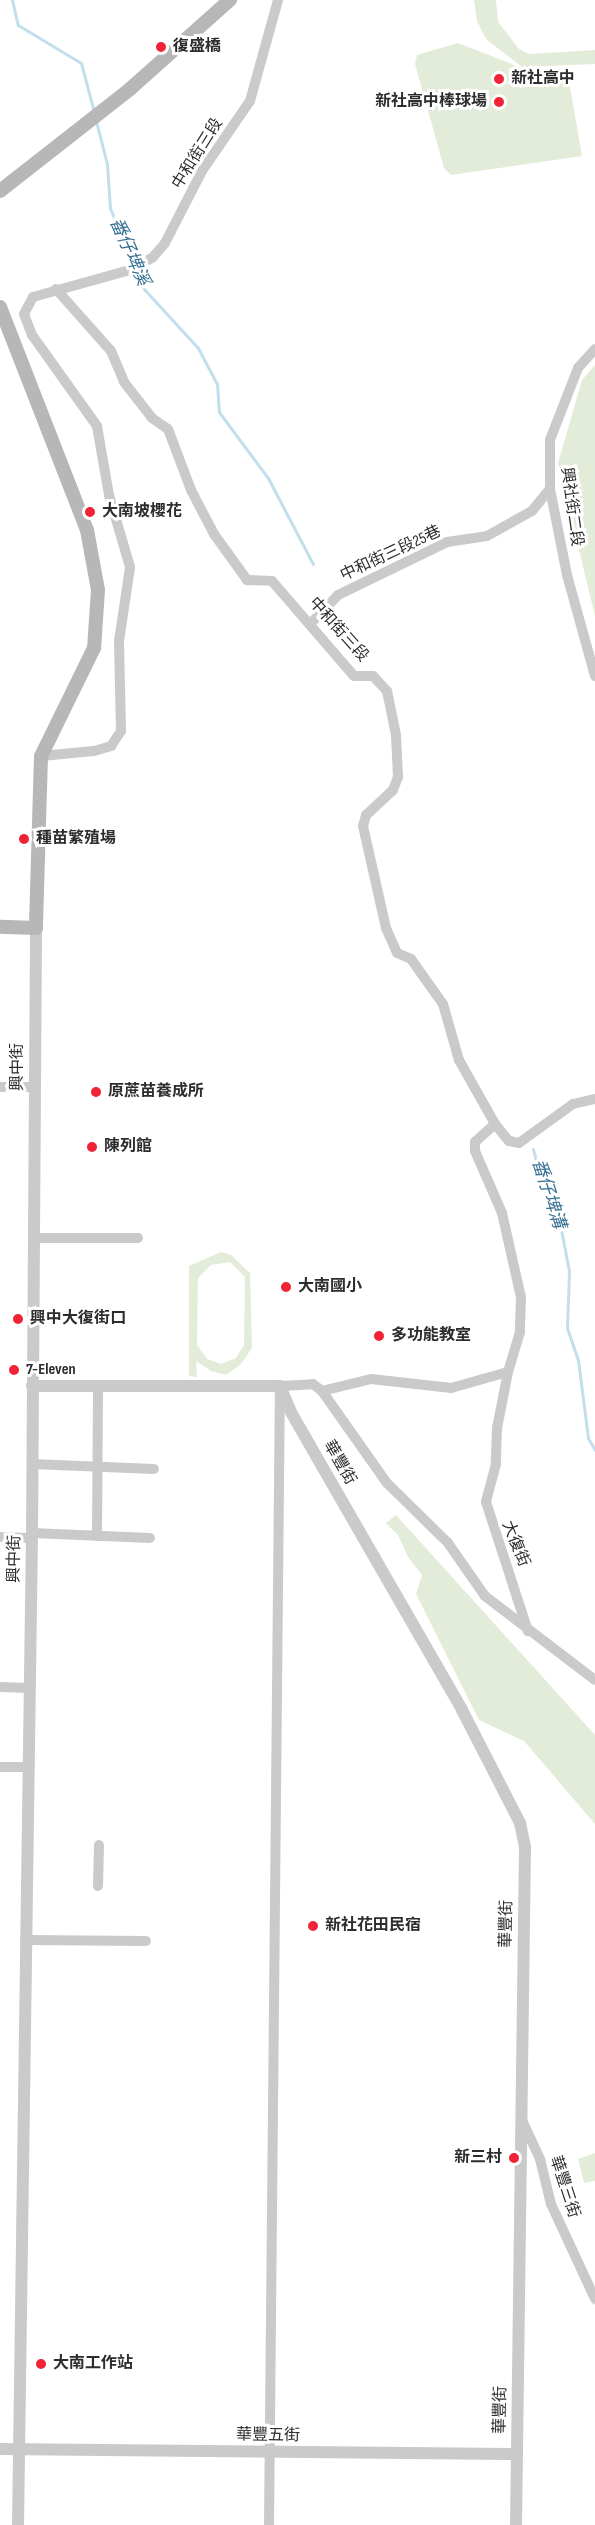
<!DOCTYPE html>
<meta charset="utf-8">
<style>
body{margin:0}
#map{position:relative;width:595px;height:2525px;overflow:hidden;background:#fff;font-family:"Sofia Sans Condensed","Noto Sans TC",sans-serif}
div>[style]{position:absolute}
.green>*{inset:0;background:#e3ecd9}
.stream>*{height:3px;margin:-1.5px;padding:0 1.5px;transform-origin:1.5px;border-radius:1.5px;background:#c3deed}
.minor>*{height:10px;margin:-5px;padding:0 5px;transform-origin:5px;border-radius:5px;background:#cacaca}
.tertiary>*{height:12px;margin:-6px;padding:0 6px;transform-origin:6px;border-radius:6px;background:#cacaca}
.secondary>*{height:14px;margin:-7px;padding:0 7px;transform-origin:7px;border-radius:7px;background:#b7b7b7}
.dots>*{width:16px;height:16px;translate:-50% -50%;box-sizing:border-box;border:3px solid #fff;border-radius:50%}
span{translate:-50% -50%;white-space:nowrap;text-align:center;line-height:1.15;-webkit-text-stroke:6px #fff;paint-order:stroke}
.poi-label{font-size:16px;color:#2d2d2d;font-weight:700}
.left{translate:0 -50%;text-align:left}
.right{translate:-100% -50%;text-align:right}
.street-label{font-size:16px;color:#2d2d2d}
.water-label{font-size:18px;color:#367193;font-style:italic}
</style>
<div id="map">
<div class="green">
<div style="clip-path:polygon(474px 0,496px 0,498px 22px,519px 49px,529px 54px,595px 50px,595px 64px,522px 67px,486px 39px,477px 21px)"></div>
<div style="clip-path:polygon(458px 43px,512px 64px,533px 78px,569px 81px,582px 156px,451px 175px,444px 168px,415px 64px,417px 55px)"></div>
<div style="clip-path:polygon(595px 365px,595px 616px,558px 463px,582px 380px)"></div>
<div style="clip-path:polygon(evenodd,221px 1252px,231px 1255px,250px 1273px,252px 1348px,241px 1364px,226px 1375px,211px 1371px,196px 1361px,197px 1377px,189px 1376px,189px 1266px,221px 1252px,230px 1262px,245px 1277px,244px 1345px,236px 1358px,221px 1364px,207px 1359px,197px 1345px,198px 1278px,211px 1265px,230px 1262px)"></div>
<div style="clip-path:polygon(396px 1515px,595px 1735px,595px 1824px,524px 1741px,479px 1720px,416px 1594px,422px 1575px,408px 1557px,398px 1535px,386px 1523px)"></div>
<div style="clip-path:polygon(595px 2153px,595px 2181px,584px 2183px,578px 2159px)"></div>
</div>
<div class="stream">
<div style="left:12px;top:0;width:26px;rotate:77deg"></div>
<div style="left:18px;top:25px;width:74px;rotate:31.1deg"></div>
<div style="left:81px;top:63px;width:51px;rotate:75.1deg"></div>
<div style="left:96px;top:121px;width:44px;rotate:75.7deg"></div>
<div style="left:107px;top:164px;width:44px;rotate:86.1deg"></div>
<div style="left:110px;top:208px;width:61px;rotate:67.7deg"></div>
<div style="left:136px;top:270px;width:21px;rotate:67deg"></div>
<div style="left:144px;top:289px;width:80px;rotate:47.5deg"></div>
<div style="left:198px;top:348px;width:41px;rotate:62.2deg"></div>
<div style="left:217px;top:384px;width:28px;rotate:86deg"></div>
<div style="left:219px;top:412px;width:82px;rotate:53.4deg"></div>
<div style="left:268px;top:478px;width:97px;rotate:62.4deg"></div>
<div style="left:533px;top:1149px;width:37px;rotate:76deg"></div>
<div style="left:542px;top:1185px;width:38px;rotate:63deg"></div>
<div style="left:559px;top:1219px;width:53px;rotate:79.1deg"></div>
<div style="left:569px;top:1271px;width:57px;rotate:92deg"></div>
<div style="left:567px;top:1328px;width:34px;rotate:71deg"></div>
<div style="left:578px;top:1360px;width:79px;rotate:82.7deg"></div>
<div style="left:588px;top:1438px;width:14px;rotate:60deg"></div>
</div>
<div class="minor">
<div style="left:56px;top:289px;width:83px;rotate:48.4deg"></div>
<div style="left:111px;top:351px;width:34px;rotate:67deg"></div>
<div style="left:124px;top:382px;width:46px;rotate:52.1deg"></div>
<div style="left:152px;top:418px;width:19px;rotate:35deg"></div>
<div style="left:168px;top:429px;width:65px;rotate:69.3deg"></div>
<div style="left:191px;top:490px;width:50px;rotate:62.4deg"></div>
<div style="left:214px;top:534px;width:57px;rotate:54.3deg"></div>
<div style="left:247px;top:580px;width:25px;rotate:2deg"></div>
<div style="left:272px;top:581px;width:125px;rotate:49.2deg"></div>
<div style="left:354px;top:676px;width:19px"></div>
<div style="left:373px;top:676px;width:21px;rotate:47deg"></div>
<div style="left:387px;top:691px;width:45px;rotate:78.4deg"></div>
<div style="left:396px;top:735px;width:42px;rotate:87.3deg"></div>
<div style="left:398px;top:777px;width:14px;rotate:111deg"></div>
<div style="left:393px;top:790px;width:37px;rotate:137deg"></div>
<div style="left:366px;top:815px;width:11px;rotate:105deg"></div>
<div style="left:363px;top:826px;width:105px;rotate:77.3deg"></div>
<div style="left:386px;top:928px;width:27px;rotate:66deg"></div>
<div style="left:397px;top:953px;width:15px;rotate:23deg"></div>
<div style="left:411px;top:959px;width:55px;rotate:54.6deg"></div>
<div style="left:443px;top:1004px;width:58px;rotate:74.1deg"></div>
<div style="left:459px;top:1060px;width:73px;rotate:60.6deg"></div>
<div style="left:495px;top:1124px;width:22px;rotate:51deg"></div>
<div style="left:509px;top:1141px;width:10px;rotate:11deg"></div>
<div style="left:519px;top:1143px;width:67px;rotate:-35.8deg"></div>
<div style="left:573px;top:1104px;width:23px;rotate:-13deg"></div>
<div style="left:595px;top:349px;width:25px;rotate:132deg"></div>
<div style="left:578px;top:368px;width:77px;rotate:111.3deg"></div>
<div style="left:550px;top:440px;width:49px;rotate:90deg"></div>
<div style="left:550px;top:489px;width:88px;rotate:78.8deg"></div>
<div style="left:567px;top:575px;width:105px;rotate:74.5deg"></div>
<div style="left:311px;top:623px;width:39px;rotate:-46deg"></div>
<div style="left:338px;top:595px;width:121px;rotate:-25.9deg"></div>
<div style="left:447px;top:542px;width:40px;rotate:-8.5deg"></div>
<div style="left:487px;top:536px;width:51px;rotate:-29.1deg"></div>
<div style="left:532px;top:511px;width:28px;rotate:-51deg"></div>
<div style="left:41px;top:756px;width:53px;rotate:-5.4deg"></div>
<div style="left:94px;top:751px;width:18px;rotate:-16deg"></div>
<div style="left:111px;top:746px;width:18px;rotate:-56deg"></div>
<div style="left:121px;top:731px;width:90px;rotate:-91.3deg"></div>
<div style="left:119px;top:641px;width:75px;rotate:-81.5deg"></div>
<div style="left:130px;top:567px;width:75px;rotate:-106.3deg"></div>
<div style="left:109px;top:495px;width:70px;rotate:-99.9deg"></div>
<div style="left:97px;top:426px;width:112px;rotate:-125.5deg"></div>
<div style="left:32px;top:335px;width:22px;rotate:-111deg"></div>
<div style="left:24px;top:314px;width:19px;rotate:-62deg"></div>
<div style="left:33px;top:297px;width:101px;rotate:-15.6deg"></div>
<div style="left:130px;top:270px;width:26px;rotate:-29deg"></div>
<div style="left:153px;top:257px;width:18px;rotate:-49deg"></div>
<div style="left:165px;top:243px;width:81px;rotate:-62.8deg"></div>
<div style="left:202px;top:171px;width:85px;rotate:-55.6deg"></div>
<div style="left:250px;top:101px;width:105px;rotate:-74.5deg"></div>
<div style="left:0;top:1087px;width:35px"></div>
<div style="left:495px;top:1124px;width:27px;rotate:138deg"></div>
<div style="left:475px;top:1142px;width:9px;rotate:90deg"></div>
<div style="left:475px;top:1151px;width:68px;rotate:66.5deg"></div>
<div style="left:502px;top:1213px;width:86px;rotate:77.3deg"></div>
<div style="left:521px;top:1297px;width:35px;rotate:92deg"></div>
<div style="left:520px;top:1332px;width:42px;rotate:106.7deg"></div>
<div style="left:508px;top:1372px;width:57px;rotate:101.1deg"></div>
<div style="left:497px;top:1428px;width:36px;rotate:92deg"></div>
<div style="left:496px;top:1464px;width:39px;rotate:105deg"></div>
<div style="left:486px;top:1502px;width:136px;rotate:72deg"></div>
<div style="left:35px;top:1238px;width:103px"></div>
<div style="left:322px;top:1391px;width:50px;rotate:-13.8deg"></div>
<div style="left:371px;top:1379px;width:81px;rotate:6.4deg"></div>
<div style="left:451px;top:1388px;width:59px;rotate:-15.7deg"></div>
<div style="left:32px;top:1464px;width:122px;rotate:2.3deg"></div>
<div style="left:32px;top:1533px;width:118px;rotate:2.4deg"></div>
<div style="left:97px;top:1536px;width:149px;rotate:-89.6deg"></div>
<div style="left:0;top:1537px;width:32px;rotate:2deg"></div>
<div style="left:0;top:1687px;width:29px;rotate:2deg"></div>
<div style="left:0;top:1767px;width:27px"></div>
<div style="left:98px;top:1886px;width:41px;rotate:-88.6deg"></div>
<div style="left:25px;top:1940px;width:121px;rotate:0.5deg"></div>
<div style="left:522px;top:2120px;width:43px;rotate:65.2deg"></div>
<div style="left:540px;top:2159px;width:46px;rotate:76.3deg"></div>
<div style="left:551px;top:2204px;width:105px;rotate:65.1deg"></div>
<div style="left:269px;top:2525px;width:1139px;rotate:-89.45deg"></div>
<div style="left:280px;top:1386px;width:33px;rotate:-3deg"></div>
<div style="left:313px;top:1384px;width:11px;rotate:38deg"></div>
<div style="left:322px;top:1391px;width:113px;rotate:54.8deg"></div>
<div style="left:387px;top:1483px;width:86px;rotate:44.5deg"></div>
<div style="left:448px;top:1543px;width:65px;rotate:55.1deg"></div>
<div style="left:485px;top:1596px;width:138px;rotate:37.4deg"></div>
</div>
<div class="tertiary">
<div style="left:32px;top:1386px;width:248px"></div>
<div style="left:280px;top:1386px;width:30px;rotate:67deg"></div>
<div style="left:292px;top:1414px;width:341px;rotate:60.1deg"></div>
<div style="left:462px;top:1710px;width:127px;rotate:62.8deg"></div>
<div style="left:520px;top:1823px;width:25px;rotate:78deg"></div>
<div style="left:525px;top:1847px;width:678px;rotate:90.76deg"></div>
<div style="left:0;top:2449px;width:517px;rotate:0.55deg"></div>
<div style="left:18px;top:2525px;width:987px;rotate:-89.19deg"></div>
<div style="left:32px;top:1538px;width:610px;rotate:-89.62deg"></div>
</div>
<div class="secondary">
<div style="left:0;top:191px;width:165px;rotate:-38.1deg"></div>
<div style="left:130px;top:89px;width:134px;rotate:-41.7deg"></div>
<div style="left:0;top:307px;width:239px;rotate:68.7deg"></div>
<div style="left:87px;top:530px;width:61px;rotate:79.6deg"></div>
<div style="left:98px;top:590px;width:58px;rotate:93.9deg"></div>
<div style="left:94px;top:648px;width:120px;rotate:116.1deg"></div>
<div style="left:41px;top:756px;width:172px;rotate:91.7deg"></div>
<div style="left:36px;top:928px;width:36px;rotate:-178deg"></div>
</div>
<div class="dots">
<div style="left:161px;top:47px;background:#f02236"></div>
<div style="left:499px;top:79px;background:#f02236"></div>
<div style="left:499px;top:102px;background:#f02236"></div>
<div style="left:90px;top:512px;background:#f02236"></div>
<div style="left:24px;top:839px;background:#f02236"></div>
<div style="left:96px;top:1092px;background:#f02236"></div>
<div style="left:92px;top:1147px;background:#f02236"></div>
<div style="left:286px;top:1287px;background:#f02236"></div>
<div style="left:18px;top:1319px;background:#f02236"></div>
<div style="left:379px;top:1336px;background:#f02236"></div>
<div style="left:14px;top:1370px;background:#f02236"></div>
<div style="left:313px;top:1926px;background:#f02236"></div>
<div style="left:514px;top:2158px;background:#f02236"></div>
<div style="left:41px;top:2364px;background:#f02236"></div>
</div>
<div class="poi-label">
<span class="left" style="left:173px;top:47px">復盛橋</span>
<span class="left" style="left:511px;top:79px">新社高中</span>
<span class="right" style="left:487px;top:102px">新社高中棒球場</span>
<span class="left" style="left:102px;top:512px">大南坡櫻花</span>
<span class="left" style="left:36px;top:839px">種苗繁殖場</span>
<span class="left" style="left:108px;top:1092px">原蔗苗養成所</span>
<span class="left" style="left:104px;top:1147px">陳列館</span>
<span class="left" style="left:298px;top:1287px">大南國小</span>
<span class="left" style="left:30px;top:1319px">興中大復街口</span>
<span class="left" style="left:391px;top:1336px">多功能教室</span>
<span class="left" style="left:26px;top:1370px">7-Eleven</span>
<span class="left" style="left:325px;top:1926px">新社花田民宿</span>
<span class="right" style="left:502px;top:2158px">新三村</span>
<span class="left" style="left:53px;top:2364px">大南工作站</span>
</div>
<div class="street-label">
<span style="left:198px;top:154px;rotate:-58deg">中和街三段</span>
<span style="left:571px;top:507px;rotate:82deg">興社街二段</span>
<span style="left:391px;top:554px;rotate:-25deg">中和街三段25巷</span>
<span style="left:338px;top:630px;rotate:48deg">中和街三段</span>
<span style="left:18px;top:1067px;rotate:-90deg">興中街</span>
<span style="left:339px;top:1463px;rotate:60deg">華豐街</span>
<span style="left:515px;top:1544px;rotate:68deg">大復街</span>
<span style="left:15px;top:1559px;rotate:-89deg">興中街</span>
<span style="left:507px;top:1924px;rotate:-89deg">華豐街</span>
<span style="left:564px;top:2187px;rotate:72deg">華豐三街</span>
<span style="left:501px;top:2410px;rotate:-89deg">華豐街</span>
<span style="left:268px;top:2436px;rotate:1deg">華豐五街</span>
</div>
<div class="water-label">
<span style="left:129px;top:252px;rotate:66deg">番仔埤溪</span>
<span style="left:548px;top:1194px;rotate:72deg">番仔埤溝</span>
</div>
</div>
